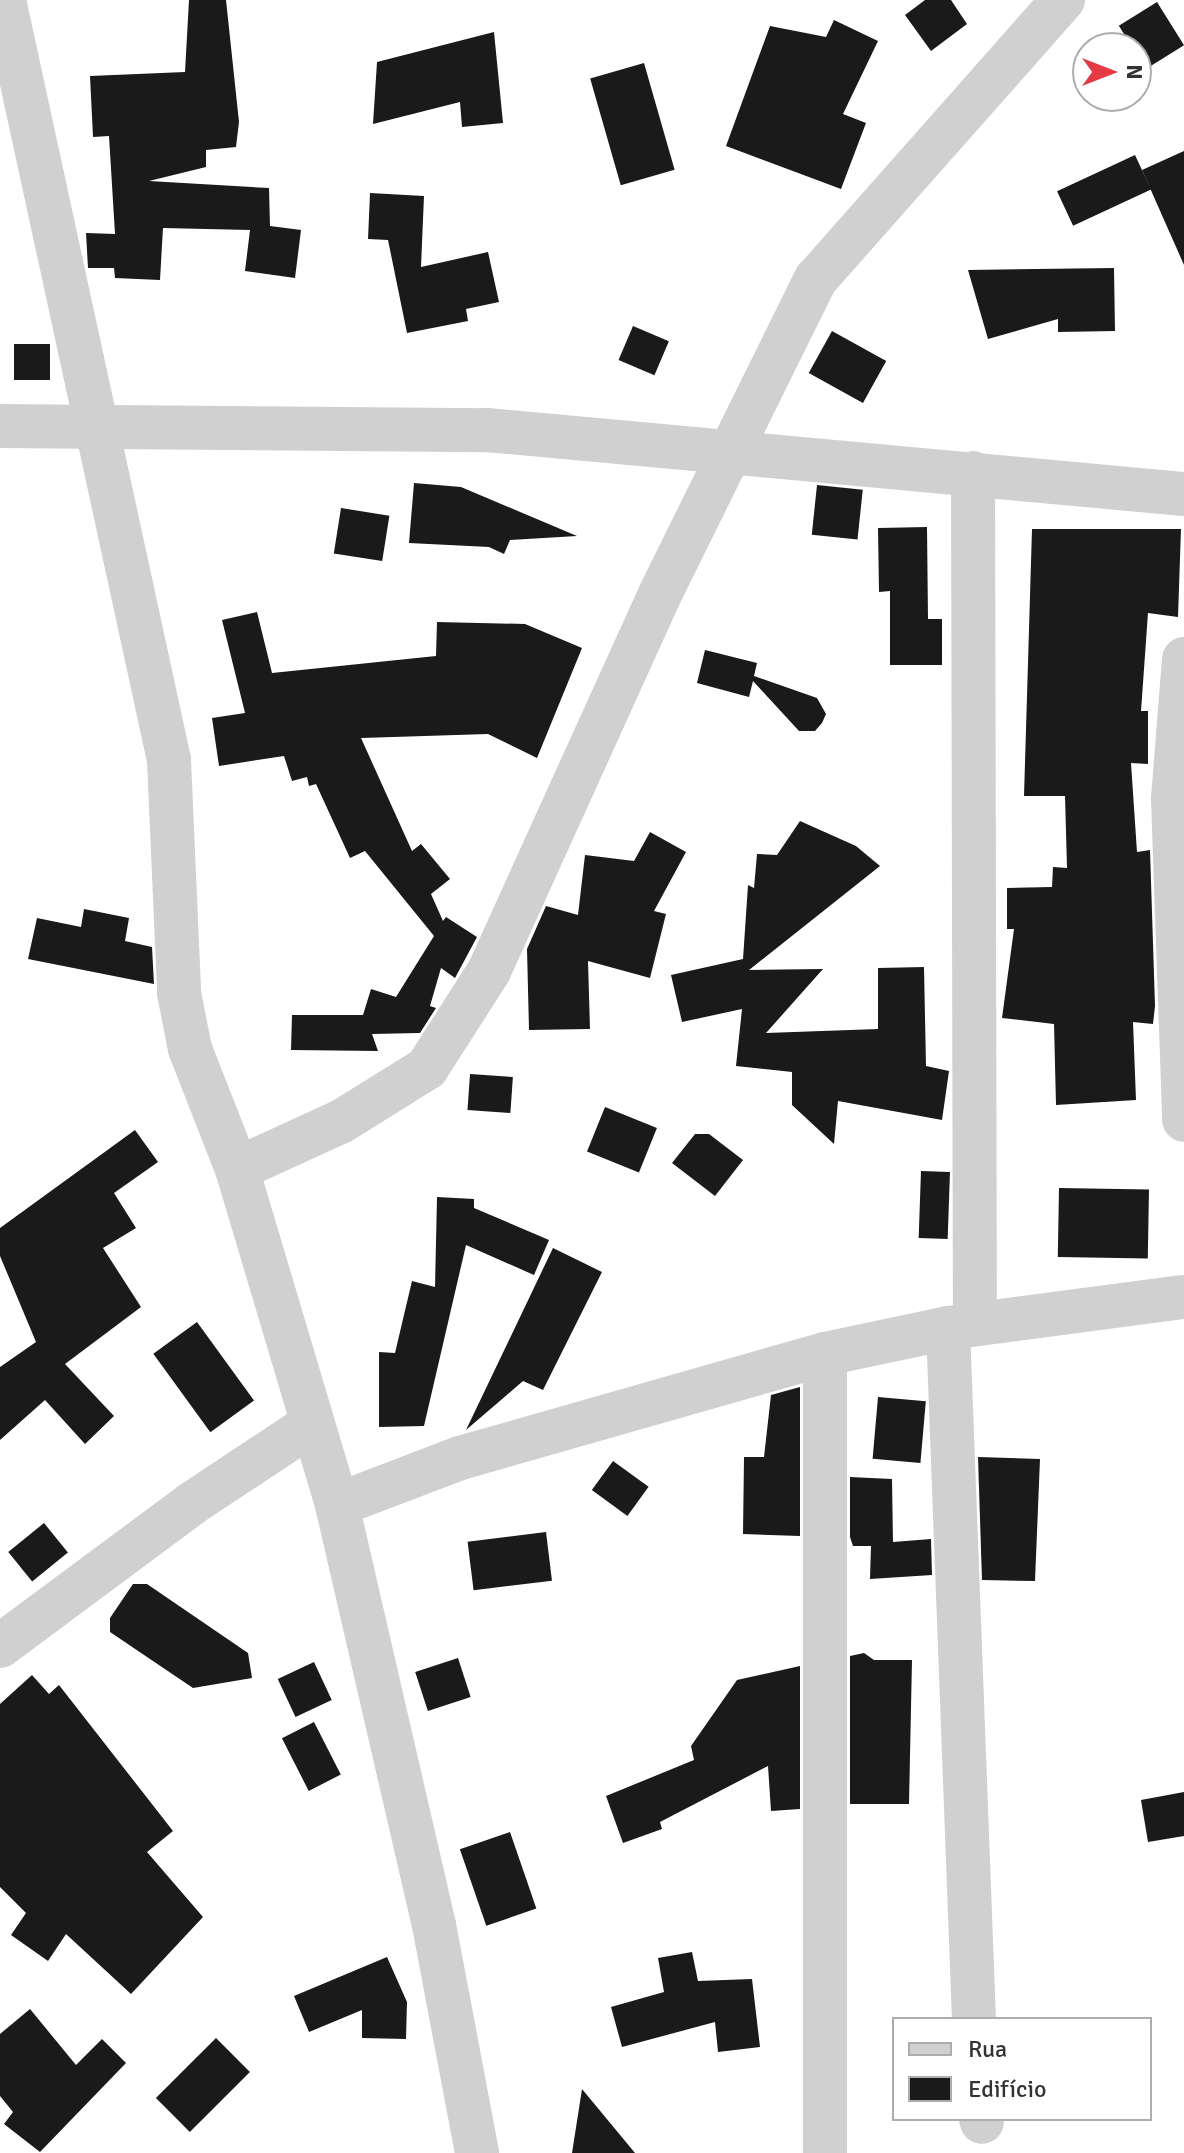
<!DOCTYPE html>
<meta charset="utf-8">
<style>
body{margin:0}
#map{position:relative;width:1184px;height:2153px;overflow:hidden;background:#fff;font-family:Signika,sans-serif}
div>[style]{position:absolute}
.building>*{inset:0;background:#1a1a1a;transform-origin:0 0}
.street>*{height:44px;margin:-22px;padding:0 22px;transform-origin:22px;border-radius:22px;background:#d0d0d0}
span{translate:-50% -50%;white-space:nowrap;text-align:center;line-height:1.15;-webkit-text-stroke:8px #fff;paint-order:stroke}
.legend{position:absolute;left:892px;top:2017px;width:260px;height:104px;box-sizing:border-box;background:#fff;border:2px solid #adadad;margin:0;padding:10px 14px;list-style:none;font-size:24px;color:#333}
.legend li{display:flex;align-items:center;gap:16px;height:40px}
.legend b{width:40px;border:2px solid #adadad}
.north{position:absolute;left:1072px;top:32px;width:80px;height:80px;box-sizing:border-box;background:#fff;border:2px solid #adadad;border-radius:50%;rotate:90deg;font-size:22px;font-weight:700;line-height:32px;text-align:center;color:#333}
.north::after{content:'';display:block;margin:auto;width:28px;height:36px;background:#e63946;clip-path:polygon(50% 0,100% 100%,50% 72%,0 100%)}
</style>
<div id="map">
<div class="building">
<div style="clip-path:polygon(189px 0,226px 0,239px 122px,236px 147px,206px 150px,206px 167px,149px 181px,269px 188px,270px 226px,301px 230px,295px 278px,245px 271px,250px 230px,163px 228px,160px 280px,115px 278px,114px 268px,88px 268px,86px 233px,115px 234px,109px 136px,93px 137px,90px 76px,185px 72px)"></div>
<div style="clip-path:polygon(925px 0,951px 0,967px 24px,931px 51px,905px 15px)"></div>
<div style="left:1157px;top:2px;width:51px;height:45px;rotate:58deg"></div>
<div style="clip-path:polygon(834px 20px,878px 41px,843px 114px,866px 123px,841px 189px,726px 146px,770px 26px,826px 37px)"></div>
<div style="clip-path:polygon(494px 32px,503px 123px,462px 127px,460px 102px,373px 124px,377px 62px)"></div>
<div style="left:644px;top:63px;width:111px;height:56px;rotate:74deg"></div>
<div style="clip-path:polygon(1184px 151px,1184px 265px,1142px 170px)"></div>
<div style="left:1135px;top:155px;width:38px;height:86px;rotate:65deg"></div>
<div style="clip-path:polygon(370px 193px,424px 196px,421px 267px,488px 252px,499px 302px,466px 309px,468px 321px,407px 333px,388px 240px,368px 239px)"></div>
<div style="clip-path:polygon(1114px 268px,1115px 331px,1058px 332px,1058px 319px,988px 339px,968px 270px)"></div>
<div style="left:633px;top:326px;width:39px;height:37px;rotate:23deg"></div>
<div style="left:832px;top:331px;width:62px;height:48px;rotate:29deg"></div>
<div style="left:50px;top:344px;width:36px;height:36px;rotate:90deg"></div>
<div style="clip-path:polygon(414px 483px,461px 487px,577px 536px,510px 540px,504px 554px,489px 547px,409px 543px)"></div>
<div style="left:817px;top:485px;width:46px;height:50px;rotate:6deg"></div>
<div style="left:341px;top:508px;width:49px;height:46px;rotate:9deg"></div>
<div style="clip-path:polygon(927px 527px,928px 619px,942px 619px,942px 665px,890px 665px,890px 591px,879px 592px,878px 528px)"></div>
<div style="clip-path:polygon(1032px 529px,1181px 529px,1178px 617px,1148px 613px,1141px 711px,1148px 711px,1148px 764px,1131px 763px,1137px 852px,1150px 850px,1155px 1006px,1153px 1024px,1133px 1022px,1136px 1100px,1056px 1105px,1054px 1024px,1002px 1018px,1014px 929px,1007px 929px,1007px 888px,1052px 887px,1053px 867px,1067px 868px,1065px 796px,1024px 796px)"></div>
<div style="clip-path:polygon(257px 612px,272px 673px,436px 656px,437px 622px,525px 624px,582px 648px,537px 758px,488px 734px,361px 738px,412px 851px,421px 844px,450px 879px,431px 894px,443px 921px,446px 917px,477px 937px,455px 978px,441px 968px,430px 1006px,436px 1008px,420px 1033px,372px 1034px,378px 1051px,291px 1050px,292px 1015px,363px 1015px,371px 989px,396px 997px,434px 936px,365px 851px,350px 858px,316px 784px,309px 786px,307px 777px,292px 781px,284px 756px,219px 766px,212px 718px,245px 713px,222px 620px)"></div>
<div style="clip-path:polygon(705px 650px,757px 663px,754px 676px,817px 698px,826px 714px,822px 723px,815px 731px,799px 731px,753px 681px,749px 697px,697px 683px)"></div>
<div style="clip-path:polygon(800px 821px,856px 846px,880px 866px,749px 970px,823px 969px,766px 1033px,878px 1029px,878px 968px,924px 967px,926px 1066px,949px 1071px,942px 1120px,838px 1101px,834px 1144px,792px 1105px,792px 1072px,736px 1066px,742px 1009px,682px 1022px,671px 975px,743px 959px,748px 885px,754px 888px,757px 854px,777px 855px)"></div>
<div style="clip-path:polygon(650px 832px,686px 852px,654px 911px,666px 914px,650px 978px,588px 961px,590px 1029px,529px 1030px,527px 949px,546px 906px,578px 915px,585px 855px,634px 861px)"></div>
<div style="clip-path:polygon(84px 909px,129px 918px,125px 941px,152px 947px,154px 984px,28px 959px,37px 918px,81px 927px)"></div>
<div style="left:470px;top:1074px;width:43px;height:36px;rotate:4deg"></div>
<div style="left:605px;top:1107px;width:56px;height:48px;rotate:22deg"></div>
<div style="clip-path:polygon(135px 1130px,158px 1162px,114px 1193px,136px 1228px,103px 1248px,141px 1307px,65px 1364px,114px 1416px,85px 1444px,45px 1400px,0 1440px,0 1367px,36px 1342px,0 1256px,0 1228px)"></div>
<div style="clip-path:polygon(695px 1134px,709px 1134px,743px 1160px,715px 1196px,672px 1163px)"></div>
<div style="left:921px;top:1171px;width:29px;height:67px;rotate:2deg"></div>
<div style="left:1059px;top:1188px;width:90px;height:69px;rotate:1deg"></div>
<div style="clip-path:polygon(437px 1197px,474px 1199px,474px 1208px,549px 1240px,534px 1275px,466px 1245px,424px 1426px,379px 1427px,379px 1352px,395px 1353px,412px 1281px,435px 1287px)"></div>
<div style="clip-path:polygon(553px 1248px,602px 1272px,543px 1390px,523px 1381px,466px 1430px)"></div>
<div style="left:197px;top:1322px;width:97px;height:54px;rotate:54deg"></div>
<div style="clip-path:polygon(800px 1387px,800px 1536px,743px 1534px,744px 1457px,764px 1457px,771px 1395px)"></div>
<div style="left:878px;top:1397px;width:48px;height:62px;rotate:5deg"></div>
<div style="clip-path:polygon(978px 1457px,1040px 1459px,1035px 1581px,982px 1580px)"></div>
<div style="left:613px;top:1461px;width:44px;height:36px;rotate:36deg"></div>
<div style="clip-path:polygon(850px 1477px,892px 1479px,893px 1542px,931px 1539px,932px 1575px,870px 1579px,871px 1546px,853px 1546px,850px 1537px)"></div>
<div style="left:44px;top:1523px;width:38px;height:46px;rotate:51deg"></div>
<div style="left:546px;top:1532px;width:49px;height:79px;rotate:83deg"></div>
<div style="clip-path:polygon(133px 1584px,147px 1584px,248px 1653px,252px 1678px,193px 1688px,110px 1632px,110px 1618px)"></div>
<div style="clip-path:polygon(864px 1653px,874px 1660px,912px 1660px,909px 1804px,850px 1804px,850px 1656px)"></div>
<div style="left:458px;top:1658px;width:41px;height:45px;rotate:72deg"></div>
<div style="left:314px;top:1662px;width:42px;height:40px;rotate:65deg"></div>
<div style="clip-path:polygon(800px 1666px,800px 1809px,771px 1811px,768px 1766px,660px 1822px,662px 1829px,623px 1843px,606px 1796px,694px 1760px,691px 1746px,737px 1680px)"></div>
<div style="clip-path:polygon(32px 1675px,49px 1694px,59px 1685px,173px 1831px,147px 1852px,203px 1917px,131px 1994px,66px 1934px,48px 1961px,11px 1935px,26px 1913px,0 1887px,0 1704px)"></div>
<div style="left:314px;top:1722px;width:59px;height:36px;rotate:63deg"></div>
<div style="clip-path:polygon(1184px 1792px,1184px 1836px,1148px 1842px,1141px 1800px)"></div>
<div style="left:510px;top:1832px;width:81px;height:53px;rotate:71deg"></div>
<div style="clip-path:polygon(692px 1952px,698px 1981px,752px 1979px,760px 2047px,718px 2052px,715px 2022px,622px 2047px,611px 2007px,664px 1992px,658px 1958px)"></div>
<div style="clip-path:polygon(387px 1957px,407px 2002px,406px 2039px,362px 2038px,362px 2010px,309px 2032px,294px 1996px)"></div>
<div style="clip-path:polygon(30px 2009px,76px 2065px,102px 2039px,126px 2063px,40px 2152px,4px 2124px,13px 2112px,0 2096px,0 2034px)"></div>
<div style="left:216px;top:2038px;width:48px;height:85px;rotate:45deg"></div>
<div style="clip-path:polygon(582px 2089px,635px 2153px,572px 2153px)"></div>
</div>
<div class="street">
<div style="left:4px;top:0;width:778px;rotate:77.75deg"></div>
<div style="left:169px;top:760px;width:233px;rotate:87.5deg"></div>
<div style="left:179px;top:993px;width:57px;rotate:78.9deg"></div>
<div style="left:190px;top:1049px;width:129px;rotate:68.6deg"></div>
<div style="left:237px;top:1169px;width:351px;rotate:73.4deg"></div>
<div style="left:337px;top:1505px;width:431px;rotate:77deg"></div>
<div style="left:434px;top:1925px;width:232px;rotate:79.3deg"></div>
<div style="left:0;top:426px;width:487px;rotate:0.5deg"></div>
<div style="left:487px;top:430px;width:700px;rotate:5.25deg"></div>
<div style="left:973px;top:473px;width:851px;rotate:89.87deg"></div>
<div style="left:1184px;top:659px;width:140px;rotate:94.5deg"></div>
<div style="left:1173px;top:799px;width:321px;rotate:88deg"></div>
<div style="left:237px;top:1169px;width:115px;rotate:-24.6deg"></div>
<div style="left:342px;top:1121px;width:100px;rotate:-31.9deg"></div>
<div style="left:427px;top:1068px;width:115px;rotate:-57.4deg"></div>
<div style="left:489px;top:971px;width:414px;rotate:-65.6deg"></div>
<div style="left:660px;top:594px;width:352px;rotate:-63.7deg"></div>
<div style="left:816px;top:279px;width:373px;rotate:-48.5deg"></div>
<div style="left:948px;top:1328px;width:691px;rotate:87.85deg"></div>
<div style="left:337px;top:1505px;width:132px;rotate:-20.9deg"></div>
<div style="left:460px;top:1458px;width:380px;rotate:-15.9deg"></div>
<div style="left:825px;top:1354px;width:126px;rotate:-11.9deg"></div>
<div style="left:948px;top:1328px;width:238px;rotate:-7.5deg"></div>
<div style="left:0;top:1646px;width:238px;rotate:-36.6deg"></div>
<div style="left:191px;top:1504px;width:141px;rotate:-33.5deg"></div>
<div style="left:981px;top:2119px;width:3px;rotate:72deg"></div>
<div style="left:825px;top:2153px;width:799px;rotate:-90deg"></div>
</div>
<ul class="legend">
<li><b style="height:10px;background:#d0d0d0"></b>Rua</li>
<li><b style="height:22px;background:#1a1a1a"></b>Edifício</li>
</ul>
<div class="north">N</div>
</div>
